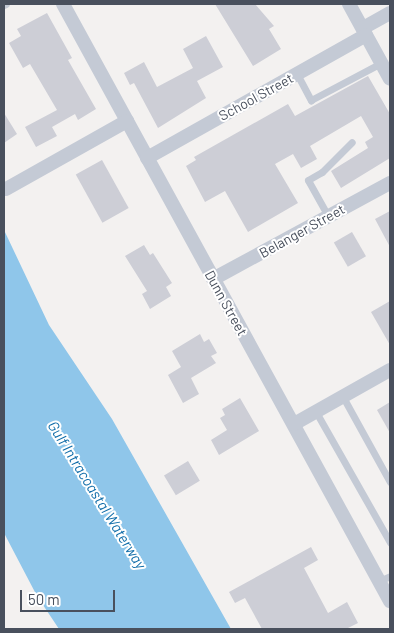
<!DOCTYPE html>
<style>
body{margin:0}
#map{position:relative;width:394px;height:633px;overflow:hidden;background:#f3f1f0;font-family:Barlow,sans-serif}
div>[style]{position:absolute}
.water>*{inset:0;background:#8fc6ea}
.building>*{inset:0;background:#cdced6;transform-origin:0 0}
.lane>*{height:7px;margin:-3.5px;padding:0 3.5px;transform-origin:3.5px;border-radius:3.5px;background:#c4cad5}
.street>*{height:14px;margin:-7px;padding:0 7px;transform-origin:7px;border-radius:7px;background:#c4cad5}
span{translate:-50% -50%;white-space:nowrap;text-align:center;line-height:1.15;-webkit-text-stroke:4px #fff;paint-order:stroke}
.street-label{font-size:14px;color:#49505d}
.water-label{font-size:15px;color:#106da9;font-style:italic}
.frame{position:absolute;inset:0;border:5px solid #49505d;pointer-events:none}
.scale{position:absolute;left:20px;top:590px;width:95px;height:22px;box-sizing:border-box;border:2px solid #49505d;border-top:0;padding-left:6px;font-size:15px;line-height:18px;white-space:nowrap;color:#49505d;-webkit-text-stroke:4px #fff;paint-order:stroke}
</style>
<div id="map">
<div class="water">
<div style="clip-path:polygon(4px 230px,49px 325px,112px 419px,231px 629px,59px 629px,37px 596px,4px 533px)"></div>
</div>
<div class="building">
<div style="clip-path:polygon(215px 4px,255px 4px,274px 26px,269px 29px,281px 49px,253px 66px)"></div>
<div style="clip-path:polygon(47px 13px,72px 58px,68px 60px,96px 109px,78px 120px,75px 114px,52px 127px,57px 136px,36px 147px,25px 127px,57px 110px,30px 64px,23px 68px,9px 43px,21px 36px,17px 29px)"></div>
<div style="clip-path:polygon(206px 36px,223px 67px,197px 81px,206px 98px,158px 128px,134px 83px,130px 85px,124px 73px,144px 62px,157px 87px,193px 68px,183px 49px)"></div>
<div style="clip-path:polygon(368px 76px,390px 114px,390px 158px,341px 188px,331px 171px,368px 148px,365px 142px,373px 137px,361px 116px,310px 146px,317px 159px,301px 168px,293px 154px,275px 164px,298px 203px,248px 232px,225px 191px,205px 202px,186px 166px,196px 160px,194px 157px,288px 104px,295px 116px)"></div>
<div style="clip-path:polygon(4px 113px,17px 134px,4px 143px)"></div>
<div style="left:102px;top:160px;width:55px;height:30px;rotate:61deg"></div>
<div style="clip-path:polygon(390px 211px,390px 247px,375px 219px)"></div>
<div style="left:352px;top:232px;width:28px;height:21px;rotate:60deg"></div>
<div style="clip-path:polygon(144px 245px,150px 255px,153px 253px,172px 283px,166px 287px,171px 296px,150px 309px,142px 294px,147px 291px,125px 256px)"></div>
<div style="clip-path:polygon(390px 301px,390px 345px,371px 312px)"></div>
<div style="clip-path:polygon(200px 334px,204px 342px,209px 339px,217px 353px,211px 356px,216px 363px,191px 378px,199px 394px,183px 403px,168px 375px,181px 367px,172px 351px)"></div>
<div style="clip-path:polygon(240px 398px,259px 431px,219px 455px,211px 440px,227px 430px,220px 418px,225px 415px,222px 409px)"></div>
<div style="clip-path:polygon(390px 402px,390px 433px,377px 410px)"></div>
<div style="left:188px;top:461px;width:23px;height:28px;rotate:59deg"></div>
<div style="clip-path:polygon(311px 547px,318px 560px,304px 568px,328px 613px,347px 602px,358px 623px,346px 629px,262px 629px,245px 598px,235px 603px,229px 592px)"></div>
</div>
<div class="lane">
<div style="left:4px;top:5px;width:2px;rotate:-27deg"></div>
<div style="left:297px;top:74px;width:30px;rotate:62deg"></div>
<div style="left:311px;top:100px;width:79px;rotate:-27.9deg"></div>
<div style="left:328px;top:216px;width:41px;rotate:-119.1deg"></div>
<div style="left:308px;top:180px;width:16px;rotate:-30deg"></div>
<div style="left:322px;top:172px;width:42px;rotate:-45deg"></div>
<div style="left:343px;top:397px;width:97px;rotate:61.1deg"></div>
<div style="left:316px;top:412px;width:150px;rotate:60.4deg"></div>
<div style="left:379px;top:581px;width:12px;rotate:-24deg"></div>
</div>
<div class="street">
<div style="left:63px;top:4px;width:681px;rotate:61.29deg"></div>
<div style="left:349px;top:4px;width:85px;rotate:61.3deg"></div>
<div style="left:363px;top:28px;width:31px;rotate:-29deg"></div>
<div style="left:147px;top:158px;width:251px;rotate:-29.3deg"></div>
<div style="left:6px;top:189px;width:139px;rotate:-29.3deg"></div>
<div style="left:213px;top:279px;width:201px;rotate:-28.5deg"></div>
<div style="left:294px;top:424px;width:110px;rotate:-29.4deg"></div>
</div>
<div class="street-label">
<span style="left:256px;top:97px;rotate:-29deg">School Street</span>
<span style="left:302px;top:231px;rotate:-29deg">Belanger Street</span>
<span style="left:226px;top:303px;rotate:61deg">Dunn Street</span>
</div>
<div class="water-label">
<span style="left:97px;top:495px;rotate:58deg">Gulf Intracoastal Waterway</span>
</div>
<div class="frame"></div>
<div class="scale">50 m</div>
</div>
